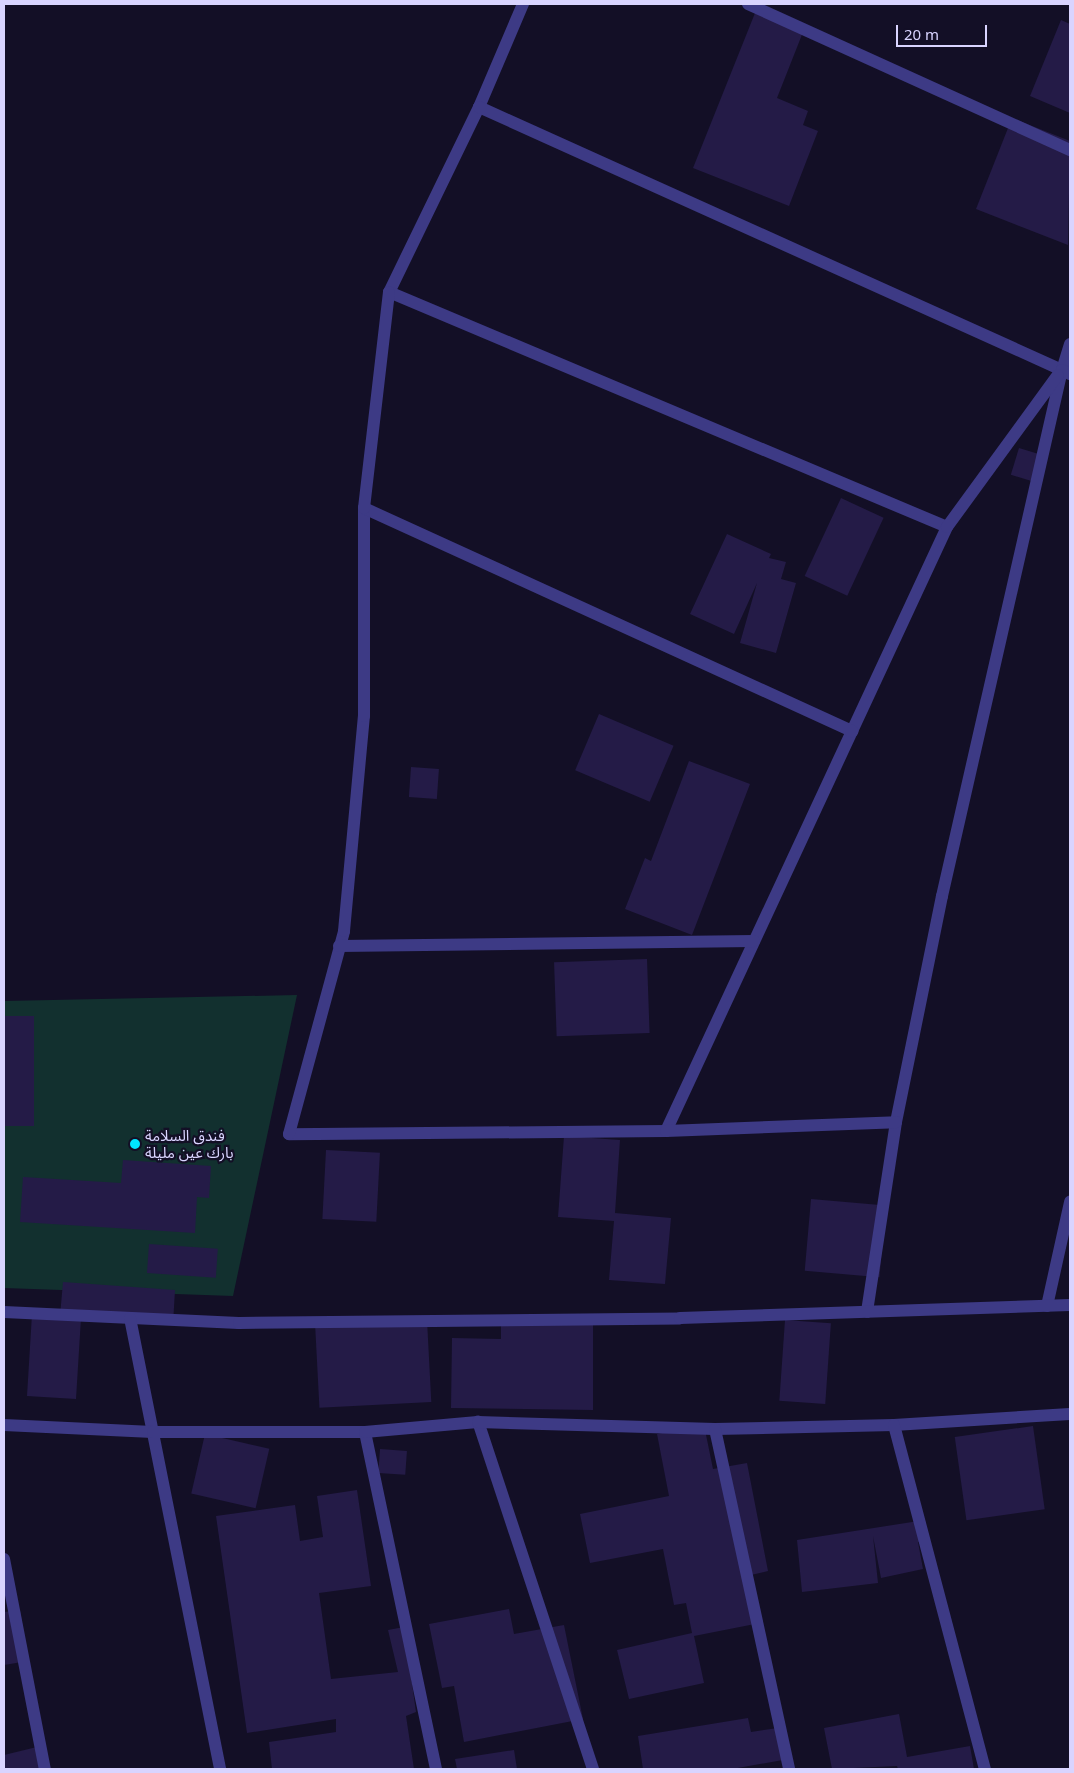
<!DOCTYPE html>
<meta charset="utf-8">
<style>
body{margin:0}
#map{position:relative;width:1074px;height:1773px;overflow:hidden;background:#130f26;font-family:"Noto Sans","Noto Sans Arabic",sans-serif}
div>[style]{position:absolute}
.green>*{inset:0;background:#12302f}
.building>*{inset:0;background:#241b47;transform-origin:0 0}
.minor>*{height:12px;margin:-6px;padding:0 6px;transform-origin:6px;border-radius:6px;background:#3d3a85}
.dots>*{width:14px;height:14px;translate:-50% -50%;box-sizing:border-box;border:2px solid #130f26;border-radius:50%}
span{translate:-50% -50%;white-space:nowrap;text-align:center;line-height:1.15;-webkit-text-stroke:4.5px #130f26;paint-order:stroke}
.poi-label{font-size:15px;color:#d9d4ff}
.left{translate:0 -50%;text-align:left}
.frame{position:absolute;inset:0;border:5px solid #d9d4ff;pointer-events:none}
.scale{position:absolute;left:896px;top:25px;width:91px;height:22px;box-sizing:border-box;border:2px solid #d9d4ff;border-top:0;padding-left:6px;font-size:15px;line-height:18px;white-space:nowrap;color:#d9d4ff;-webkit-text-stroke:4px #130f26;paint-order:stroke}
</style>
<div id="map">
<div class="green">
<div style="clip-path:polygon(297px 995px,233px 1296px,4px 1288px,4px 1001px)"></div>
</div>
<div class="building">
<div style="clip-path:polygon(757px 8px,805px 27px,777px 98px,808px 111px,803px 125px,818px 131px,789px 206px,693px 168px)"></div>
<div style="clip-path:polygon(1061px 20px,1070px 24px,1070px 113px,1030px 96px)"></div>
<div style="clip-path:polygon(1012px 118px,1070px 141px,1068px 245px,976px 209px)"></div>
<div style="left:1019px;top:448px;width:24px;height:28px;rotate:17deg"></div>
<div style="left:841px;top:498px;width:47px;height:86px;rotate:25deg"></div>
<div style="clip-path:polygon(727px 534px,771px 554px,769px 558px,786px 562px,781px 579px,796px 583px,776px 653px,740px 643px,757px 583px,734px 634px,690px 614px)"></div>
<div style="left:599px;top:714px;width:81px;height:61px;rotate:23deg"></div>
<div style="clip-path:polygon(689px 761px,750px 784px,692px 935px,625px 909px,645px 858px,651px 861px)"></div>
<div style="left:411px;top:767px;width:28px;height:30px;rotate:4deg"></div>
<div style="left:647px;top:959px;width:74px;height:93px;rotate:88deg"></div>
<div style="left:34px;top:1016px;width:110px;height:30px;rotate:90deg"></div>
<div style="clip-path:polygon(564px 1136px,620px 1140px,615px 1213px,671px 1218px,665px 1284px,609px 1280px,614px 1221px,558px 1217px)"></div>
<div style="left:326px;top:1150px;width:54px;height:69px;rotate:3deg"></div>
<div style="clip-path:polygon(123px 1160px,211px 1166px,209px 1198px,197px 1197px,195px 1233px,20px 1222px,23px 1177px,121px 1183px)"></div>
<div style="left:811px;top:1199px;width:75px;height:72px;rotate:5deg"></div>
<div style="left:149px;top:1244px;width:69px;height:29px;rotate:4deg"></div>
<div style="clip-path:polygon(63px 1282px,175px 1290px,173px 1324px,81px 1318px,76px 1399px,27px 1396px,32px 1314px,60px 1316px)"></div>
<div style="left:427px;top:1320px;width:82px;height:112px;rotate:87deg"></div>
<div style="left:785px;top:1320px;width:46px;height:81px;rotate:4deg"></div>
<div style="clip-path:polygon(501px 1321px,593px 1323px,593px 1410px,451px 1408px,452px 1338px,501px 1339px)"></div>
<div style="clip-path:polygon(704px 1425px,713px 1469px,747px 1463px,768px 1571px,751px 1575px,760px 1623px,694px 1636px,704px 1683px,629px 1699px,617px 1650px,692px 1633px,686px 1603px,674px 1605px,663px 1549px,590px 1563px,580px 1514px,669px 1496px,657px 1434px)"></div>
<div style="left:1033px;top:1426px;width:84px;height:79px;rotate:82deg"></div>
<div style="left:205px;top:1434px;width:66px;height:61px;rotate:13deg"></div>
<div style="left:380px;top:1449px;width:27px;height:24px;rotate:4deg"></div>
<div style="clip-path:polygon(357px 1490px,371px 1586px,319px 1593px,331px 1679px,398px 1672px,388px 1630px,404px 1627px,416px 1712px,406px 1716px,414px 1769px,272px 1769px,269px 1742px,336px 1732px,336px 1719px,247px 1733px,216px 1516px,295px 1505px,300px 1541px,323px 1537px,317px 1496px)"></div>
<div style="clip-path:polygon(925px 1520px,929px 1540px,918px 1542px,923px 1569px,881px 1578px,873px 1536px,878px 1583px,802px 1592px,797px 1540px)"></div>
<div style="clip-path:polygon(509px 1609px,514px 1634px,564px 1625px,583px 1719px,464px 1742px,454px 1686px,442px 1688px,429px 1624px)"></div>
<div style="clip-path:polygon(20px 1610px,28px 1661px,4px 1665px,4px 1612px)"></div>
<div style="clip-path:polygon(899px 1714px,907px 1757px,970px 1746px,974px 1769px,898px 1769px,897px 1766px,832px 1769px,824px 1728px)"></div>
<div style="clip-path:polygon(748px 1718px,751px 1732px,778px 1728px,783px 1760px,732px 1769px,643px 1769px,638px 1736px)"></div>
<div style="clip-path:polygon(41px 1746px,46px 1769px,4px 1769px,4px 1755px)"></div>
<div style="clip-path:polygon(514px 1750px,517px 1769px,457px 1769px,455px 1759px)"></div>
</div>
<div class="minor">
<div style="left:523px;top:4px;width:112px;rotate:113.1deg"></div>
<div style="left:479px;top:107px;width:206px;rotate:115.9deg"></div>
<div style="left:389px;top:292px;width:605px;rotate:22.84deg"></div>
<div style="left:947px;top:527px;width:666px;rotate:114.95deg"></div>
<div style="left:666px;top:1131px;width:377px;rotate:179.5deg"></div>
<div style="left:289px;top:1134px;width:210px;rotate:-74.8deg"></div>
<div style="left:344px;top:931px;width:216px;rotate:-84.7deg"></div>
<div style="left:364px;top:716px;width:208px;rotate:-90deg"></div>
<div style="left:364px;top:508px;width:537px;rotate:24.56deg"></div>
<div style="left:748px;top:4px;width:354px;rotate:24.4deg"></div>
<div style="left:479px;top:107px;width:640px;rotate:24.28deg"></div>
<div style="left:1062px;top:370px;width:540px;rotate:102.85deg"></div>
<div style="left:942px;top:896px;width:231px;rotate:101.5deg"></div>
<div style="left:896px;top:1122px;width:192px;rotate:98.7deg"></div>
<div style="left:1070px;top:344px;width:27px;rotate:107deg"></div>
<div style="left:1062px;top:370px;width:9px;rotate:27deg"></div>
<div style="left:364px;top:508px;width:217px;rotate:-83.4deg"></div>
<div style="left:947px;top:527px;width:188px;rotate:-53.9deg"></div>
<div style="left:339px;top:946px;width:415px;rotate:-0.7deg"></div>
<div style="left:666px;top:1131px;width:230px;rotate:-2.2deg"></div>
<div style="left:1047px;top:1306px;width:107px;rotate:-77.5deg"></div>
<div style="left:4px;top:1312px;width:235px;rotate:2.7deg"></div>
<div style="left:239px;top:1323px;width:441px;rotate:-0.6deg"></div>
<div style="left:680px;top:1318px;width:390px;rotate:-1.9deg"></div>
<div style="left:130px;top:1318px;width:460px;rotate:78.7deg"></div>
<div style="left:4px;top:1425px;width:149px;rotate:2.7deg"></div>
<div style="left:153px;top:1432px;width:212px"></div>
<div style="left:894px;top:1425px;width:176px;rotate:-3.6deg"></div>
<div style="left:715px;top:1429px;width:179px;rotate:-1.3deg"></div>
<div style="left:894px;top:1425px;width:356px;rotate:75.2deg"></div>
<div style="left:4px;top:1559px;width:214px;rotate:79deg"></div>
<div style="left:436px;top:1769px;width:344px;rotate:-101.9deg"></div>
<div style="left:365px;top:1432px;width:113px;rotate:-5.1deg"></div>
<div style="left:593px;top:1769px;width:366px;rotate:-108.3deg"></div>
<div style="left:478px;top:1422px;width:237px;rotate:1.7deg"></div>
<div style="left:715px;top:1429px;width:348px;rotate:77.7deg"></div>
</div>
<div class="dots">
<div style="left:135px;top:1144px;background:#00e5ff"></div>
</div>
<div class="poi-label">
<span class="left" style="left:145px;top:1144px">فندق السلامة<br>بارك عين مليلة</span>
</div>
<div class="frame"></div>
<div class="scale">20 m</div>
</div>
